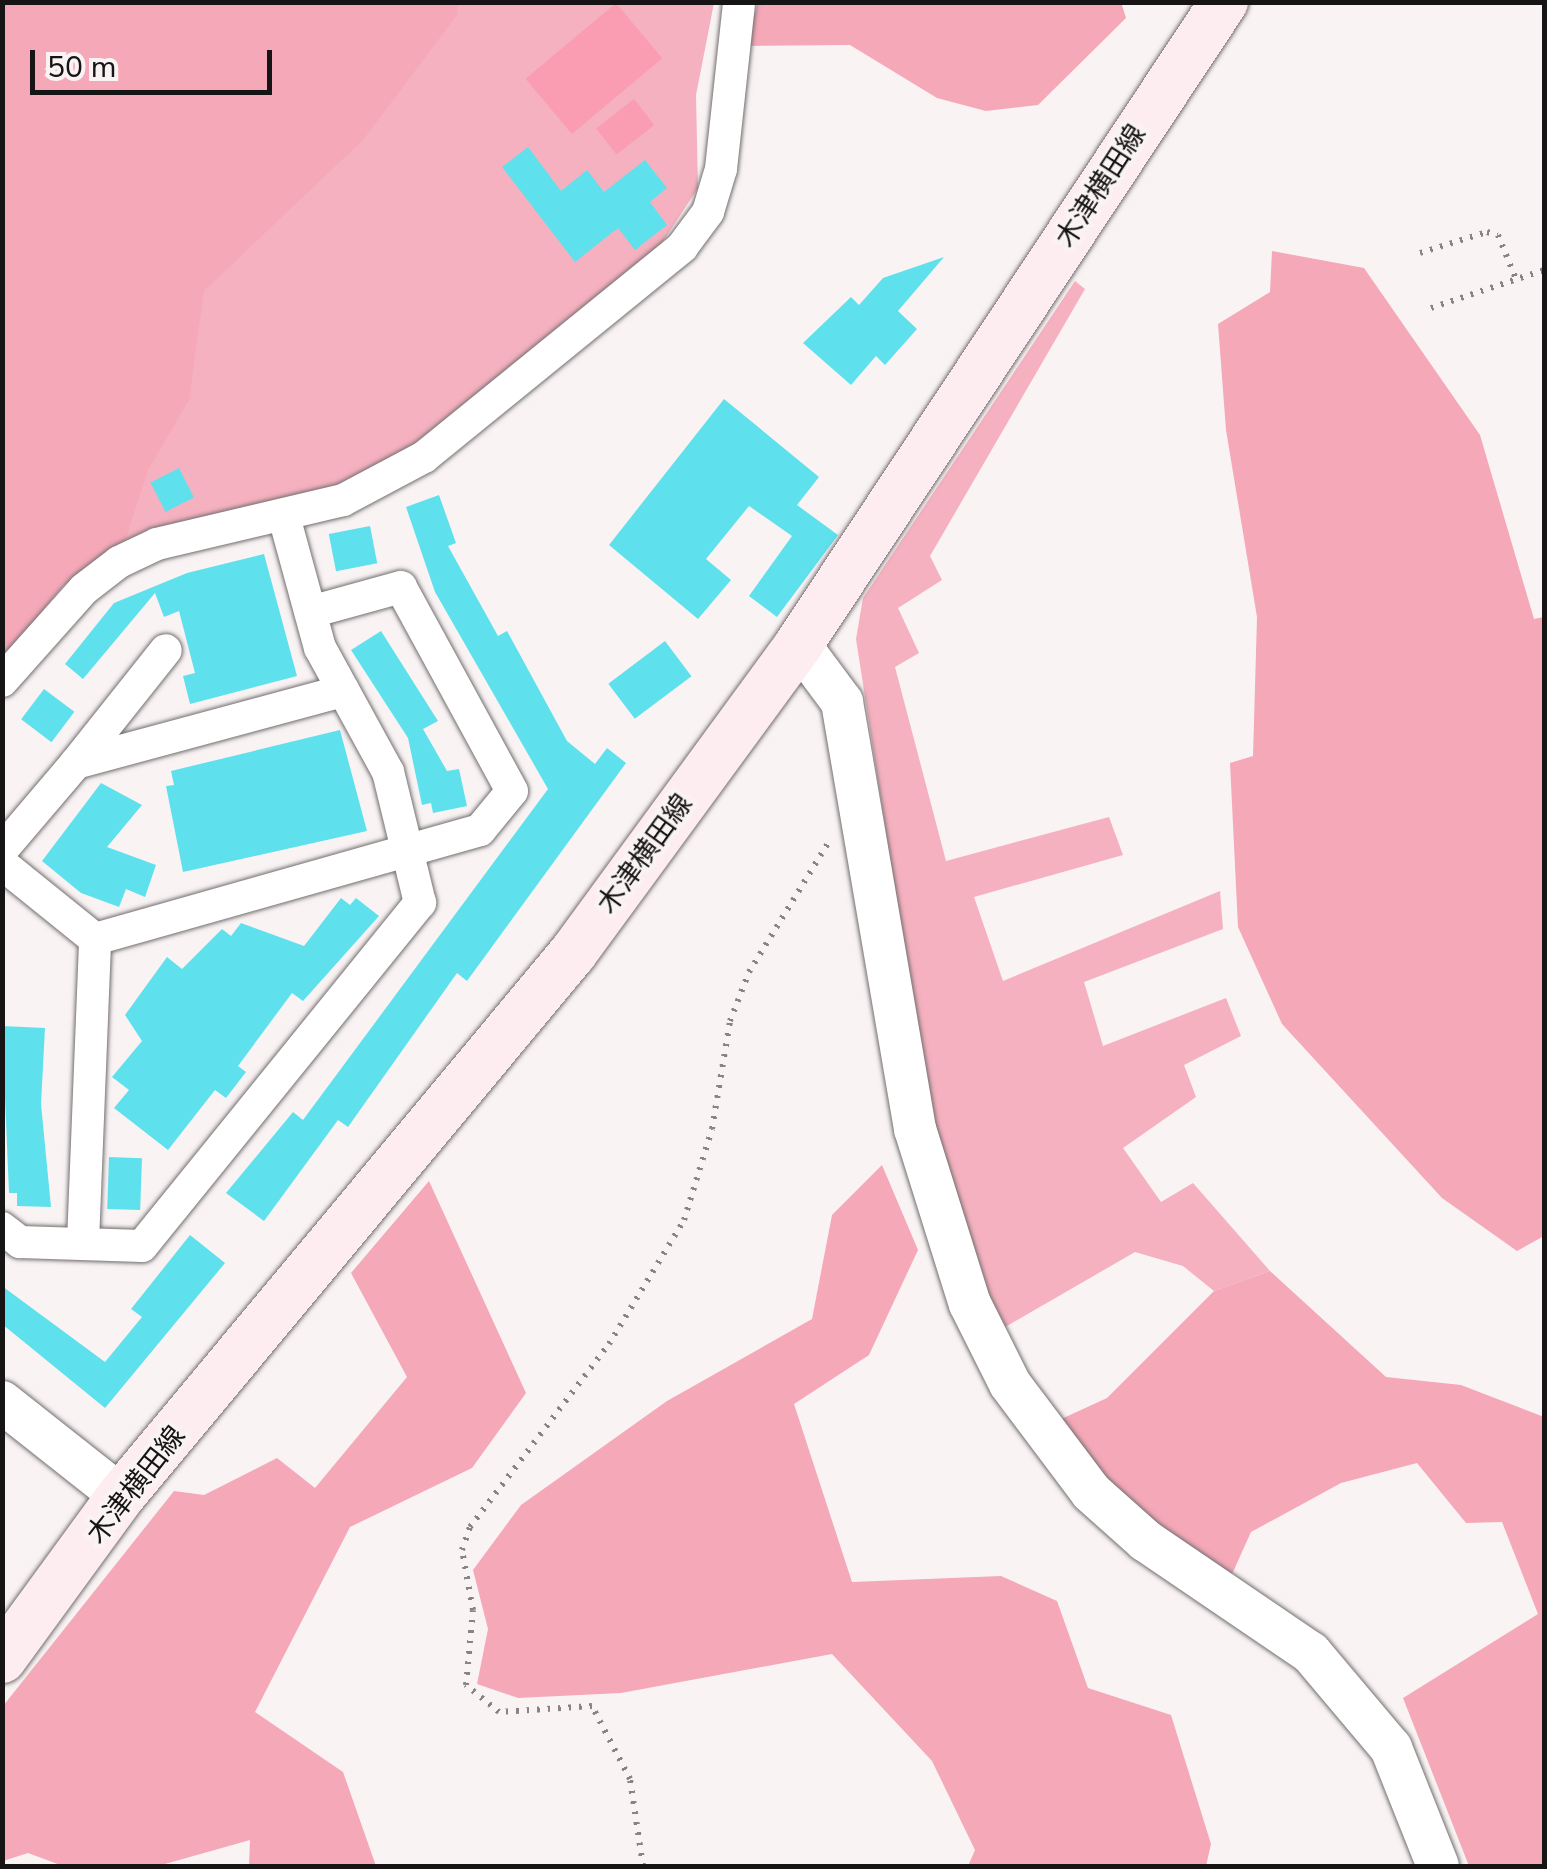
<!DOCTYPE html>
<meta charset="utf-8">
<style>
body{margin:0}
#map{position:relative;width:1547px;height:1869px;overflow:hidden;background:#f9f3f4;font-family:"Nunito Sans","Noto Sans JP",sans-serif}
div>[style]{position:absolute}
.green>*{inset:0;background:#f5b1bf}
.forest>*{inset:0;background:#f5a8b8}
.water>*{inset:0;background:#fb9db2;transform-origin:0 0}
.building>*{inset:0;background:#5ee1ed;transform-origin:0 0}
.path>*{height:6px;margin-top:-3px;transform-origin:0;background:repeating-linear-gradient(90deg,#888485 0 2.5px,transparent 0 10.5px)}
.roads{filter:drop-shadow(0 0 2px #736e6f) drop-shadow(0 0 2px #736e6f)}
.minor>*{height:32px;margin:-16px;padding:0 16px;transform-origin:16px;border-radius:16px;background:#fff}
.tertiary>*{height:42px;margin:-21px;padding:0 21px;transform-origin:21px;border-radius:21px;background:#fff}
.secondary>*{height:48px;margin:-24px;padding:0 24px;transform-origin:24px;border-radius:24px;background:#feedf0}
span{translate:-50% -50%;white-space:nowrap;text-align:center;line-height:1.15;-webkit-text-stroke:8px #f9f3f4;paint-order:stroke}
.street-label{font-size:28px;color:#161414}
.frame{position:absolute;inset:0;border:5px solid #161414;pointer-events:none}
.scale{position:absolute;left:30px;top:50px;width:242px;height:45px;box-sizing:border-box;border:5px solid #161414;border-top:0;padding-left:12px;font-size:30px;line-height:35px;white-space:nowrap;color:#161414;-webkit-text-stroke:8px #f9f3f4;paint-order:stroke}
</style>
<div id="map">
<div class="green">
<div style="clip-path:polygon(3px 3px,714px 3px,696px 95px,698px 188px,660px 246px,418px 444px,347px 483px,125px 541px,63px 586px,3px 658px)"></div>
<div style="clip-path:polygon(1075px 281px,1085px 289px,930px 556px,942px 580px,898px 608px,919px 653px,895px 667px,946px 861px,1109px 817px,1123px 855px,974px 897px,1003px 981px,1220px 891px,1223px 929px,1084px 982px,1103px 1046px,1226px 998px,1241px 1036px,1184px 1065px,1196px 1097px,1123px 1148px,1161px 1202px,1193px 1183px,1270px 1271px,1214px 1291px,1183px 1266px,1135px 1252px,1000px 1330px,935px 1146px,856px 639px,863px 598px)"></div>
</div>
<div class="forest">
<div style="clip-path:polygon(1121px 2px,1126px 18px,1038px 105px,986px 111px,937px 98px,850px 45px,745px 46px,758px 3px)"></div>
<div style="clip-path:polygon(3px 3px,458px 3px,457px 15px,363px 140px,204px 291px,189px 400px,148px 470px,125px 541px,63px 586px,3px 658px)"></div>
<div style="clip-path:polygon(1272px 251px,1364px 268px,1480px 435px,1534px 619px,1544px 617px,1544px 1236px,1517px 1251px,1442px 1198px,1282px 1024px,1238px 927px,1230px 763px,1253px 756px,1257px 617px,1226px 430px,1218px 324px,1270px 292px)"></div>
<div style="clip-path:polygon(882px 1165px,918px 1250px,869px 1355px,794px 1404px,852px 1582px,1001px 1576px,1057px 1601px,1088px 1688px,1171px 1715px,1211px 1844px,1206px 1866px,968px 1866px,975px 1850px,932px 1761px,832px 1654px,621px 1693px,518px 1698px,477px 1684px,488px 1629px,473px 1570px,521px 1505px,667px 1401px,812px 1319px,832px 1215px)"></div>
<div style="clip-path:polygon(429px 1181px,526px 1393px,472px 1468px,350px 1527px,255px 1712px,343px 1772px,376px 1866px,249px 1866px,250px 1840px,158px 1866px,63px 1866px,28px 1853px,3px 1861px,3px 1706px,174px 1491px,204px 1495px,277px 1458px,315px 1488px,407px 1377px,351px 1273px)"></div>
<div style="clip-path:polygon(1270px 1271px,1386px 1377px,1461px 1385px,1544px 1417px,1544px 1866px,1469px 1866px,1403px 1698px,1538px 1614px,1502px 1522px,1466px 1523px,1417px 1463px,1341px 1483px,1251px 1532px,1228px 1583px,1149px 1525px,1057px 1421px,1107px 1398px,1214px 1291px)"></div>
</div>
<div class="water">
<div style="left:616px;top:3px;width:72px;height:118px;rotate:50deg"></div>
<div style="left:634px;top:99px;width:33px;height:48px;rotate:52deg"></div>
</div>
<div class="building">
<div style="clip-path:polygon(528px 147px,561px 191px,587px 170px,604px 192px,645px 160px,667px 188px,650px 202px,667px 225px,635px 250px,618px 228px,575px 262px,502px 167px)"></div>
<div style="clip-path:polygon(944px 257px,898px 311px,917px 329px,885px 365px,876px 356px,851px 385px,803px 343px,851px 297px,859px 305px,883px 278px)"></div>
<div style="clip-path:polygon(724px 399px,819px 477px,797px 505px,838px 535px,777px 617px,749px 596px,792px 536px,749px 506px,706px 559px,731px 580px,698px 619px,609px 545px)"></div>
<div style="left:179px;top:468px;width:33px;height:32px;rotate:63deg"></div>
<div style="clip-path:polygon(439px 495px,456px 543px,448px 546px,498px 636px,507px 631px,567px 741px,595px 764px,607px 748px,626px 763px,467px 981px,457px 973px,348px 1127px,338px 1120px,264px 1221px,226px 1193px,293px 1112px,303px 1120px,548px 789px,435px 592px,406px 507px)"></div>
<div style="left:370px;top:526px;width:38px;height:42px;rotate:79deg"></div>
<div style="clip-path:polygon(264px 554px,297px 676px,190px 704px,183px 676px,195px 673px,179px 611px,164px 617px,155px 593px,83px 679px,65px 664px,114px 603px,187px 573px)"></div>
<div style="clip-path:polygon(381px 631px,438px 721px,423px 729px,447px 771px,459px 769px,467px 806px,433px 813px,431px 803px,422px 805px,408px 738px,351px 650px)"></div>
<div style="left:665px;top:641px;width:44px;height:71px;rotate:53deg"></div>
<div style="left:44px;top:689px;width:38px;height:38px;rotate:37deg"></div>
<div style="clip-path:polygon(340px 730px,367px 831px,183px 872px,166px 786px,174px 785px,171px 771px)"></div>
<div style="clip-path:polygon(101px 783px,142px 805px,107px 847px,156px 865px,145px 897px,126px 889px,119px 907px,81px 893px,42px 861px)"></div>
<div style="clip-path:polygon(341px 898px,350px 905px,356px 898px,379px 916px,303px 1001px,292px 993px,238px 1066px,246px 1072px,226px 1098px,215px 1090px,168px 1150px,114px 1108px,129px 1090px,112px 1077px,142px 1041px,125px 1015px,167px 957px,182px 969px,222px 929px,231px 936px,241px 923px,304px 946px)"></div>
<div style="clip-path:polygon(2px 1026px,45px 1028px,41px 1104px,51px 1207px,17px 1206px,17px 1193px,9px 1193px)"></div>
<div style="left:109px;top:1157px;width:33px;height:52px;rotate:2deg"></div>
<div style="clip-path:polygon(190px 1235px,225px 1263px,105px 1408px,2px 1324px,2px 1286px,105px 1362px,142px 1317px,131px 1309px)"></div>
</div>
<div class="path">
<div style="left:1420px;top:253px;width:70px;rotate:-17.4deg"></div>
<div style="left:1487px;top:232px;width:11px;rotate:15deg"></div>
<div style="left:1498px;top:235px;width:48px;rotate:67.8deg"></div>
<div style="left:1431px;top:308px;width:119px;rotate:-18.6deg"></div>
<div style="left:643px;top:1866px;width:88px;rotate:-98.5deg"></div>
<div style="left:630px;top:1779px;width:82px;rotate:-117.5deg"></div>
<div style="left:592px;top:1706px;width:93px;rotate:176.3deg"></div>
<div style="left:499px;top:1712px;width:43px;rotate:-140.7deg"></div>
<div style="left:466px;top:1685px;width:75px;rotate:-84.7deg"></div>
<div style="left:473px;top:1610px;width:61px;rotate:-100.4deg"></div>
<div style="left:462px;top:1550px;width:24px;rotate:-71deg"></div>
<div style="left:470px;top:1527px;width:230px;rotate:-52.8deg"></div>
<div style="left:609px;top:1344px;width:145px;rotate:-58.8deg"></div>
<div style="left:684px;top:1220px;width:95px;rotate:-72.9deg"></div>
<div style="left:712px;top:1129px;width:109px;rotate:-80.5deg"></div>
<div style="left:730px;top:1021px;width:53px;rotate:-68.8deg"></div>
<div style="left:749px;top:972px;width:155px;rotate:-58.5deg"></div>
</div>
<div class="roads">
<div class="minor">
<div style="left:2px;top:681px;width:123px;rotate:-48.3deg"></div>
<div style="left:84px;top:589px;width:44px;rotate:-37.6deg"></div>
<div style="left:119px;top:562px;width:42px;rotate:-25.3deg"></div>
<div style="left:157px;top:544px;width:191px;rotate:-13.3deg"></div>
<div style="left:343px;top:500px;width:92px;rotate:-28deg"></div>
<div style="left:424px;top:457px;width:333px;rotate:-39.1deg"></div>
<div style="left:682px;top:247px;width:44px;rotate:-53.4deg"></div>
<div style="left:708px;top:212px;width:45px;rotate:-73.2deg"></div>
<div style="left:721px;top:169px;width:168px;rotate:-83.8deg"></div>
<div style="left:76px;top:763px;width:144px;rotate:-51.5deg"></div>
<div style="left:2px;top:850px;width:114px;rotate:-49.6deg"></div>
<div style="left:76px;top:763px;width:277px;rotate:-15.1deg"></div>
<div style="left:2px;top:864px;width:119px;rotate:38.9deg"></div>
<div style="left:95px;top:939px;width:400px;rotate:-15.8deg"></div>
<div style="left:480px;top:830px;width:50px;rotate:-50.6deg"></div>
<div style="left:512px;top:791px;width:232px;rotate:-118.6deg"></div>
<div style="left:401px;top:587px;width:94px;rotate:164.6deg"></div>
<div style="left:2px;top:1228px;width:23px;rotate:38deg"></div>
<div style="left:20px;top:1242px;width:122px;rotate:1.9deg"></div>
<div style="left:142px;top:1246px;width:442px;rotate:-51deg"></div>
<div style="left:420px;top:903px;width:135px;rotate:-103.7deg"></div>
<div style="left:388px;top:772px;width:141px;rotate:-118.7deg"></div>
<div style="left:320px;top:648px;width:137px;rotate:-105.3deg"></div>
<div style="left:83px;top:1242px;width:303px;rotate:-87.7deg"></div>
</div>
<div class="tertiary">
<div style="left:799px;top:644px;width:72px;rotate:53.4deg"></div>
<div style="left:842px;top:702px;width:433px;rotate:80.3deg"></div>
<div style="left:915px;top:1129px;width:183px;rotate:72.6deg"></div>
<div style="left:970px;top:1304px;width:89px;rotate:63.4deg"></div>
<div style="left:1010px;top:1384px;width:135px;rotate:53.1deg"></div>
<div style="left:1091px;top:1492px;width:74px;rotate:41.7deg"></div>
<div style="left:1146px;top:1541px;width:199px;rotate:34.2deg"></div>
<div style="left:1311px;top:1653px;width:124px;rotate:49.9deg"></div>
<div style="left:1391px;top:1748px;width:127px;rotate:68.3deg"></div>
<div style="left:2px;top:1402px;width:152px;rotate:38.3deg"></div>
</div>
<div class="secondary">
<div style="left:2px;top:1659px;width:202px;rotate:-53.9deg"></div>
<div style="left:121px;top:1496px;width:707px;rotate:-50.23deg"></div>
<div style="left:573px;top:953px;width:383px;rotate:-53.8deg"></div>
<div style="left:799px;top:644px;width:770px;rotate:-56.5deg"></div>
</div>
</div>
<div class="street-label">
<span style="left:1101px;top:186px;rotate:-57deg">木津横田線</span>
<span style="left:645px;top:854px;rotate:-54deg">木津横田線</span>
<span style="left:136px;top:1485px;rotate:-52deg">木津横田線</span>
</div>
<div class="frame"></div>
<div class="scale">50 m</div>
</div>
